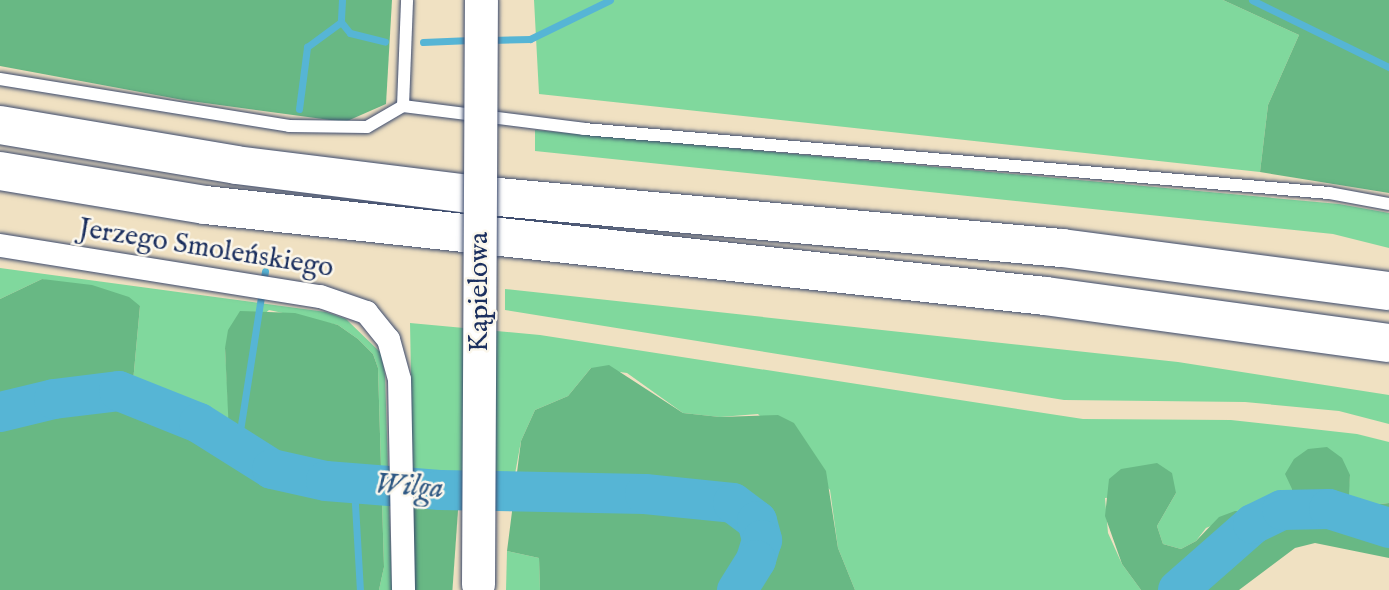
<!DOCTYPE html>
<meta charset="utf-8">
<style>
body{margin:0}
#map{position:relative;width:1389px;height:590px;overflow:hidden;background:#f0e1c2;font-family:"IM FELL English",serif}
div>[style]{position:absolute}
.green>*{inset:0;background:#80d89d}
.forest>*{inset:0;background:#68b884;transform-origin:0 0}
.stream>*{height:7px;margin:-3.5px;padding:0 3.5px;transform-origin:3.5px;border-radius:3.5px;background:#56b5d5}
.river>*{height:40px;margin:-20px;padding:0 20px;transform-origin:20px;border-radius:20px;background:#56b5d5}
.roads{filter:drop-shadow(0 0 2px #3b4a6d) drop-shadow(0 0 2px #3b4a6d)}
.lane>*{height:12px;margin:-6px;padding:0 6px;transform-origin:6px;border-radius:6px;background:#fff}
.street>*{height:23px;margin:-11.5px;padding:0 11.5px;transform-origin:11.5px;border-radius:11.5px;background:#fff}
.highway>*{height:38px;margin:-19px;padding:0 19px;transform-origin:19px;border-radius:19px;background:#fff}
.bridges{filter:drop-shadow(0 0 2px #3b4a6d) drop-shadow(0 0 2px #3b4a6d)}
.secondary-bridge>*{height:33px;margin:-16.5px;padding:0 16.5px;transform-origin:16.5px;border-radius:16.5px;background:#fff}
span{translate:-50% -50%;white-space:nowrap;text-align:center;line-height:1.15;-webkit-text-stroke:5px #fbf7ec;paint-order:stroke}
.street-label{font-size:28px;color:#1b2f5e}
.water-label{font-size:30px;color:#2d5782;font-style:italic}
</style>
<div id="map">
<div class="green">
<div style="clip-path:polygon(534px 0,1223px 0,1299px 35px,1268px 105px,1260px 172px,539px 94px)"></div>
<div style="clip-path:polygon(535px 130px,1339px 204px,1389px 213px,1389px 248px,1333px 234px,535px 151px)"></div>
<div style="clip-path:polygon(0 268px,326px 312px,346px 319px,381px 353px,385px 375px,392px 590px,379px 590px,384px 567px,378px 368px,373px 354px,358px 339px,338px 325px,269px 310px,225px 348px,230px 435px,133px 382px,140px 306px,42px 279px,0 299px)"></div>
<div style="clip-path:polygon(505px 289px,1178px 362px,1389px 395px,1389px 424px,1339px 411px,1245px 402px,1064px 400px,505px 310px)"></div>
<div style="clip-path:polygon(410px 323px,540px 335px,1083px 419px,1231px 420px,1357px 434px,1389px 442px,1389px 503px,1364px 506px,1348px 495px,1350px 475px,1292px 489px,1289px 507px,1271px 512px,1253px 509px,1206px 528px,1196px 541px,1181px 549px,1163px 544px,1157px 526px,1176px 493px,1105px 498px,1108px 533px,1122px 564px,1141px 590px,855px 590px,838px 548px,830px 490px,758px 414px,720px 417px,683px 413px,627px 373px,591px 368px,568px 396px,535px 410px,521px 441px,513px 485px,413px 480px)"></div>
<div style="clip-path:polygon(507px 551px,539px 558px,540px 590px,506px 590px)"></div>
</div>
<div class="forest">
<div style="clip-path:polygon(0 0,392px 0,386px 104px,345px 122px,183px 100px,0 66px)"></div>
<div style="clip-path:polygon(1223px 0,1389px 0,1389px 193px,1260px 172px,1268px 105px,1299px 35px)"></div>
<div style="clip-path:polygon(42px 279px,92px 285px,129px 297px,140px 306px,133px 382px,229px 434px,225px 348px,228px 330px,240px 311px,295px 313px,338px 325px,358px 339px,373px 354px,378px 368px,384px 567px,379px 590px,0 590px,0 299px)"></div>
<div style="clip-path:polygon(609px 365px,683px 413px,720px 417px,778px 415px,794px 423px,826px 471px,838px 548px,855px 590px,540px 590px,539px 558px,507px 551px,521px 441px,535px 410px,568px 396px,591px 368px)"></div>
<div style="clip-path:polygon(1327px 447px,1342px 458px,1350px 475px,1349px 495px,1364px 506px,1389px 503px,1389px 558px,1315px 543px,1295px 548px,1239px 590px,1141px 590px,1122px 564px,1105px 516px,1109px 479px,1121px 469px,1157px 463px,1172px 473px,1176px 493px,1157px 526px,1163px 544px,1181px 549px,1196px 541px,1219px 517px,1235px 511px,1271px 512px,1289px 507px,1292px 489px,1285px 474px,1294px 459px,1308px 449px)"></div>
<div style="left:413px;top:480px;width:47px;height:110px;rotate:4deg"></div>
</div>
<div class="stream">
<div style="left:342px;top:0;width:22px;rotate:93deg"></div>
<div style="left:341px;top:22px;width:14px;rotate:51deg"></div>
<div style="left:350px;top:33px;width:36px;rotate:14deg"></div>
<div style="left:1252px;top:0;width:153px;rotate:26.1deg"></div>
<div style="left:490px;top:40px;width:40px;rotate:-1.4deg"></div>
<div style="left:530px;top:39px;width:89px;rotate:-26deg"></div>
<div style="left:423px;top:42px;width:48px;rotate:-2.4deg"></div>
<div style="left:299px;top:109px;width:63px;rotate:-82.6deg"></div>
<div style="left:307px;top:47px;width:42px;rotate:-36.3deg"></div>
<div style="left:237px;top:450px;width:181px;rotate:-81.1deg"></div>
<div style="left:354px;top:487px;width:103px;rotate:86.7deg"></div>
</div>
<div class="river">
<div style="left:0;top:412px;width:56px;rotate:-13.5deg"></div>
<div style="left:54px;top:399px;width:65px;rotate:-7deg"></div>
<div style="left:119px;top:391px;width:86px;rotate:21.8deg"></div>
<div style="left:199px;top:423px;width:86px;rotate:32.2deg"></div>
<div style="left:272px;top:469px;width:55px;rotate:12.5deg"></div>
<div style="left:326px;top:481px;width:114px;rotate:4.5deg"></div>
<div style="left:440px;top:490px;width:205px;rotate:1.1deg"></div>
<div style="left:645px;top:494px;width:88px;rotate:5.8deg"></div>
<div style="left:733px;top:503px;width:30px;rotate:37deg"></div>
<div style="left:757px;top:521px;width:20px;rotate:75deg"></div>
<div style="left:762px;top:540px;width:21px;rotate:107deg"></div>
<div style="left:756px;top:560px;width:36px;rotate:122deg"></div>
<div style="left:1178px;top:590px;width:100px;rotate:-41.3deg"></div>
<div style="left:1253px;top:524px;width:32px;rotate:-26deg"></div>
<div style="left:1282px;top:510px;width:47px;rotate:-1.2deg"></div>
<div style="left:1329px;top:509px;width:63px;rotate:17.6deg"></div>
</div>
<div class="roads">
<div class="lane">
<div style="left:0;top:79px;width:293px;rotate:9.2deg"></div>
<div style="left:289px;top:126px;width:78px;rotate:0.7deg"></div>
<div style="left:367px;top:127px;width:42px;rotate:-30.3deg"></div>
<div style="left:403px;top:106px;width:182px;rotate:7.2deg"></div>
<div style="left:584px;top:129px;width:748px;rotate:4.91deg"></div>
<div style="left:1329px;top:193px;width:61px;rotate:10.4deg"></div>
<div style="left:403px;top:106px;width:106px;rotate:-87.8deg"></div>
</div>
<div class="street">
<div style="left:0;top:245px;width:324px;rotate:9.1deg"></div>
<div style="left:320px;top:296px;width:49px;rotate:19.2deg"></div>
<div style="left:366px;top:312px;width:35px;rotate:51deg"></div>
<div style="left:388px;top:339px;width:41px;rotate:74.6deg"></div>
<div style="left:399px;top:379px;width:211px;rotate:88.9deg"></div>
</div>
<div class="highway">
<div style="left:0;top:125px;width:239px;rotate:9.6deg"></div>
<div style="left:236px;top:165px;width:242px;rotate:7.1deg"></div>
<div style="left:476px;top:195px;width:588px;rotate:5.17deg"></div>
<div style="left:1062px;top:248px;width:330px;rotate:7.5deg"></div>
<div style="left:0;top:171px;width:208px;rotate:9.4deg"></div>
<div style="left:205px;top:205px;width:845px;rotate:6.18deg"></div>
<div style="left:1045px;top:296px;width:347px;rotate:7.8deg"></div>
</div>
</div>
<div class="bridges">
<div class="secondary-bridge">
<div style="left:478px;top:584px;width:584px;rotate:-89.71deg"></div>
</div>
</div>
<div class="street-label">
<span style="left:206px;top:249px;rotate:9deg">Jerzego Smoleńskiego</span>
<span style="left:480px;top:292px;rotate:-90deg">Kąpielowa</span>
</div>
<div class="water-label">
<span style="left:409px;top:487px;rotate:4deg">Wilga</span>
</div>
</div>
